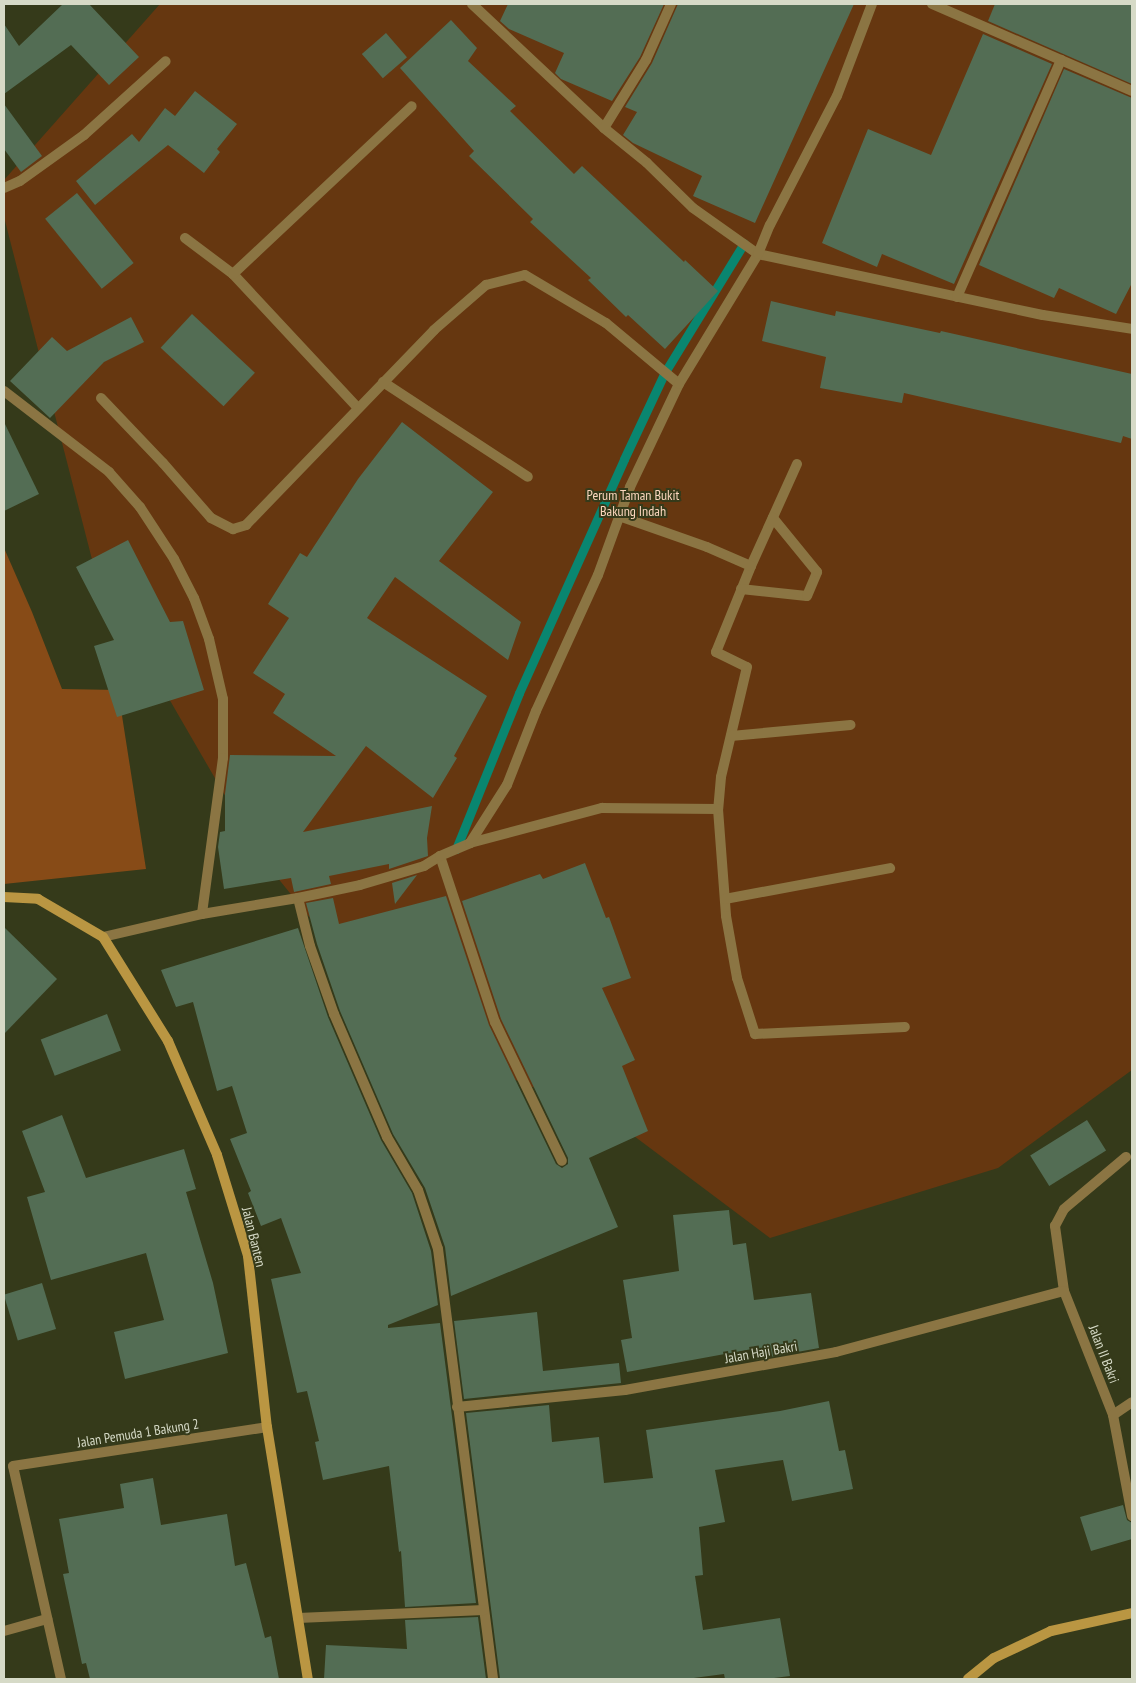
<!DOCTYPE html>
<style>
body{margin:0}
#map{position:relative;width:1136px;height:1683px;overflow:hidden;background:#353a1a;font-family:"PT Sans Narrow",sans-serif}
div>[style]{position:absolute}
.green>*{inset:0;background:#663710}
.forest>*{inset:0;background:#874b17}
.stream>*{height:9px;margin:-4.5px;padding:0 4.5px;transform-origin:4.5px;border-radius:4.5px;background:#098670}
.building>*{inset:0;background:#536d54;transform-origin:0 0}
.lane>*{height:10px;margin:-5px;padding:0 5px;transform-origin:5px;border-radius:5px;background:#8b7543}
.street>*{height:10px;margin:-5px;padding:0 5px;transform-origin:5px;border-radius:5px;background:#8b7543}
.secondary>*{height:10px;margin:-5px;padding:0 5px;transform-origin:5px;border-radius:5px;background:#ba9642}
span{translate:-50% -50%;white-space:nowrap;text-align:center;line-height:1.15;-webkit-text-stroke:4px #353a1a;paint-order:stroke}
.park-label{font-size:14px;color:#fcd7be}
.street-label{font-size:14px;color:#d6dac7}
.frame{position:absolute;inset:0;border:5px solid #d6dac7;pointer-events:none}
</style>
<div id="map">
<div class="green">
<div style="clip-path:polygon(160px 4px,1132px 4px,1132px 1070px,998px 1168px,770px 1238px,614px 1121px,403px 1033px,260px 856px,95px 571px,4px 217px,4px 180px)"></div>
</div>
<div class="forest">
<div style="clip-path:polygon(4px 548px,32px 612px,62px 689px,118px 690px,146px 869px,4px 884px)"></div>
</div>
<div class="stream">
<div style="left:456px;top:849px;width:168px;rotate:-68deg"></div>
<div style="left:519px;top:693px;width:256px;rotate:-65.8deg"></div>
<div style="left:624px;top:459px;width:96px;rotate:-64.8deg"></div>
<div style="left:665px;top:372px;width:151px;rotate:-58.5deg"></div>
</div>
<div class="building">
<div style="clip-path:polygon(63px 4px,89px 4px,139px 57px,109px 85px,71px 45px,4px 94px,4px 24px,19px 46px)"></div>
<div style="clip-path:polygon(508px 4px,664px 4px,640px 57px,612px 101px,561px 79px,555px 73px,564px 53px,509px 29px,500px 21px)"></div>
<div style="clip-path:polygon(678px 4px,854px 4px,755px 223px,693px 196px,702px 176px,633px 143px,623px 135px,637px 112px,625px 107px,652px 63px)"></div>
<div style="clip-path:polygon(995px 4px,1132px 4px,1132px 84px,988px 21px)"></div>
<div style="clip-path:polygon(451px 20px,477px 48px,468px 61px,516px 106px,510px 111px,574px 174px,582px 166px,684px 262px,685px 260px,718px 291px,665px 349px,628px 315px,626px 317px,588px 280px,591px 278px,530px 222px,533px 219px,469px 156px,474px 151px,400px 68px)"></div>
<div style="left:386px;top:33px;width:32px;height:32px;rotate:49deg"></div>
<div style="clip-path:polygon(983px 34px,1052px 64px,954px 284px,882px 254px,877px 267px,822px 243px,868px 129px,931px 155px)"></div>
<div style="clip-path:polygon(1064px 69px,1132px 98px,1132px 283px,1116px 314px,1059px 288px,1054px 298px,979px 265px)"></div>
<div style="clip-path:polygon(195px 91px,237px 124px,217px 149px,220px 152px,204px 173px,168px 145px,95px 205px,76px 181px,132px 134px,139px 142px,165px 108px,175px 116px)"></div>
<div style="clip-path:polygon(4px 104px,42px 156px,21px 172px,4px 149px)"></div>
<div style="left:77px;top:193px;width:90px;height:41px;rotate:51deg"></div>
<div style="clip-path:polygon(771px 301px,835px 316px,836px 311px,940px 333px,941px 331px,1132px 374px,1132px 439px,1123px 436px,1121px 443px,904px 393px,902px 403px,820px 388px,826px 357px,762px 341px)"></div>
<div style="left:192px;top:314px;width:86px;height:46px;rotate:43deg"></div>
<div style="clip-path:polygon(131px 317px,144px 342px,104px 362px,50px 418px,10px 381px,52px 337px,67px 351px)"></div>
<div style="clip-path:polygon(4px 422px,39px 494px,4px 511px)"></div>
<div style="clip-path:polygon(402px 422px,493px 492px,439px 561px,521px 622px,508px 660px,395px 577px,367px 618px,487px 696px,454px 756px,457px 758px,433px 798px,366px 746px,303px 832px,432px 806px,427px 838px,428px 856px,389px 869px,389px 864px,329px 876px,331px 884px,294px 892px,291px 878px,224px 889px,218px 847px,220px 832px,225px 831px,225px 794px,230px 755px,336px 756px,273px 713px,285px 694px,253px 673px,289px 618px,268px 604px,300px 553px,307px 557px,358px 479px)"></div>
<div style="clip-path:polygon(128px 540px,170px 622px,183px 621px,204px 690px,117px 717px,94px 646px,114px 640px,76px 567px)"></div>
<div style="clip-path:polygon(585px 863px,606px 918px,609px 917px,631px 978px,602px 988px,635px 1060px,622px 1066px,648px 1131px,589px 1158px,618px 1227px,451px 1296px,445px 1247px,425px 1188px,393px 1134px,340px 1011px,317px 944px,306px 903px,333px 898px,339px 924px,446px 896px,489px 1025px,556px 1164px,562px 1168px,568px 1164px,568px 1158px,501px 1019px,462px 901px,540px 874px,543px 879px)"></div>
<div style="clip-path:polygon(417px 875px,395px 904px,392px 883px)"></div>
<div style="clip-path:polygon(4px 927px,57px 979px,4px 1034px)"></div>
<div style="clip-path:polygon(298px 928px,328px 1017px,381px 1140px,412px 1193px,431px 1251px,438px 1305px,388px 1325px,388px 1328px,440px 1323px,476px 1603px,405px 1607px,401px 1551px,399px 1552px,389px 1466px,323px 1480px,315px 1442px,319px 1441px,307px 1391px,297px 1393px,271px 1279px,301px 1273px,281px 1218px,261px 1226px,248px 1193px,251px 1191px,230px 1139px,247px 1133px,232px 1086px,217px 1091px,193px 1002px,176px 1007px,161px 970px)"></div>
<div style="left:107px;top:1014px;width:39px;height:71px;rotate:69deg"></div>
<div style="clip-path:polygon(62px 1115px,86px 1178px,184px 1149px,196px 1189px,186px 1192px,213px 1283px,228px 1353px,125px 1379px,114px 1332px,164px 1320px,146px 1253px,51px 1280px,27px 1197px,45px 1192px,22px 1131px)"></div>
<div style="left:1087px;top:1120px;width:36px;height:67px;rotate:58deg"></div>
<div style="clip-path:polygon(729px 1210px,733px 1245px,746px 1243px,754px 1300px,811px 1293px,819px 1348px,754px 1360px,752px 1349px,627px 1372px,621px 1340px,632px 1338px,623px 1280px,679px 1271px,673px 1215px)"></div>
<div style="left:42px;top:1283px;width:48px;height:40px;rotate:73deg"></div>
<div style="clip-path:polygon(537px 1312px,543px 1371px,619px 1363px,621px 1383px,464px 1399px,454px 1321px)"></div>
<div style="clip-path:polygon(829px 1401px,839px 1451px,845px 1450px,853px 1489px,792px 1501px,783px 1460px,715px 1470px,725px 1522px,699px 1527px,703px 1575px,695px 1576px,703px 1630px,780px 1618px,790px 1676px,766px 1679px,725px 1679px,724px 1674px,686px 1679px,500px 1679px,466px 1413px,549px 1405px,552px 1442px,599px 1437px,604px 1483px,653px 1478px,646px 1430px,780px 1411px)"></div>
<div style="clip-path:polygon(153px 1478px,161px 1525px,227px 1514px,235px 1566px,246px 1563px,265px 1638px,271px 1636px,279px 1679px,90px 1679px,86px 1663px,82px 1664px,63px 1574px,69px 1573px,59px 1519px,124px 1508px,120px 1484px)"></div>
<div style="clip-path:polygon(1123px 1505px,1127px 1520px,1132px 1523px,1132px 1539px,1091px 1551px,1080px 1517px)"></div>
<div style="clip-path:polygon(478px 1617px,486px 1679px,324px 1679px,326px 1645px,407px 1649px,405px 1620px)"></div>
</div>
<div class="lane">
<div style="left:1064px;top:1291px;width:66px;rotate:-97.9deg"></div>
<div style="left:1055px;top:1226px;width:19px;rotate:-62deg"></div>
<div style="left:1064px;top:1209px;width:81px;rotate:-40deg"></div>
</div>
<div class="street">
<div style="left:472px;top:4px;width:181px;rotate:43.2deg"></div>
<div style="left:604px;top:128px;width:55px;rotate:39.1deg"></div>
<div style="left:647px;top:163px;width:64px;rotate:44.4deg"></div>
<div style="left:693px;top:208px;width:80px;rotate:35.3deg"></div>
<div style="left:758px;top:254px;width:291px;rotate:12.1deg"></div>
<div style="left:1043px;top:315px;width:90px;rotate:8.9deg"></div>
<div style="left:932px;top:4px;width:218px;rotate:23.5deg"></div>
<div style="left:604px;top:128px;width:80px;rotate:-58.3deg"></div>
<div style="left:646px;top:60px;width:61px;rotate:-65.9deg"></div>
<div style="left:4px;top:188px;width:17px;rotate:-24deg"></div>
<div style="left:20px;top:181px;width:79px;rotate:-35.7deg"></div>
<div style="left:84px;top:135px;width:110px;rotate:-42.1deg"></div>
<div style="left:185px;top:238px;width:60px;rotate:36.9deg"></div>
<div style="left:233px;top:274px;width:183px;rotate:47deg"></div>
<div style="left:233px;top:274px;width:245px;rotate:-43.2deg"></div>
<div style="left:957px;top:297px;width:259px;rotate:-66.3deg"></div>
<div style="left:383px;top:382px;width:173px;rotate:33.2deg"></div>
<div style="left:4px;top:391px;width:133px;rotate:37.6deg"></div>
<div style="left:109px;top:472px;width:47px;rotate:48.5deg"></div>
<div style="left:140px;top:507px;width:62px;rotate:56.8deg"></div>
<div style="left:174px;top:559px;width:44px;rotate:62.9deg"></div>
<div style="left:194px;top:598px;width:44px;rotate:69.9deg"></div>
<div style="left:209px;top:639px;width:62px;rotate:76.9deg"></div>
<div style="left:223px;top:699px;width:59px;rotate:90deg"></div>
<div style="left:223px;top:758px;width:157px;rotate:97.7deg"></div>
<div style="left:101px;top:398px;width:90px;rotate:46.4deg"></div>
<div style="left:163px;top:463px;width:73px;rotate:48.9deg"></div>
<div style="left:211px;top:518px;width:25px;rotate:27deg"></div>
<div style="left:233px;top:529px;width:14px;rotate:-17deg"></div>
<div style="left:246px;top:525px;width:271px;rotate:-46deg"></div>
<div style="left:434px;top:330px;width:69px;rotate:-40.9deg"></div>
<div style="left:486px;top:285px;width:40px;rotate:-14.4deg"></div>
<div style="left:525px;top:275px;width:94px;rotate:30.7deg"></div>
<div style="left:606px;top:323px;width:95px;rotate:39.9deg"></div>
<div style="left:797px;top:464px;width:112px;rotate:114.3deg"></div>
<div style="left:751px;top:566px;width:93px;rotate:112.1deg"></div>
<div style="left:716px;top:652px;width:34px;rotate:26deg"></div>
<div style="left:747px;top:667px;width:113px;rotate:103.3deg"></div>
<div style="left:721px;top:777px;width:32px;rotate:95deg"></div>
<div style="left:718px;top:809px;width:107px;rotate:85.7deg"></div>
<div style="left:726px;top:916px;width:63px;rotate:79.9deg"></div>
<div style="left:737px;top:978px;width:59px;rotate:72.2deg"></div>
<div style="left:755px;top:1034px;width:150px;rotate:-2.7deg"></div>
<div style="left:619px;top:516px;width:93px;rotate:19.4deg"></div>
<div style="left:707px;top:547px;width:48px;rotate:23.4deg"></div>
<div style="left:741px;top:589px;width:66px;rotate:6.1deg"></div>
<div style="left:807px;top:596px;width:26px;rotate:-67deg"></div>
<div style="left:817px;top:572px;width:70px;rotate:-129.2deg"></div>
<div style="left:731px;top:736px;width:120px;rotate:-5.3deg"></div>
<div style="left:470px;top:843px;width:137px;rotate:-14.9deg"></div>
<div style="left:602px;top:808px;width:116px;rotate:0.5deg"></div>
<div style="left:440px;top:856px;width:175px;rotate:71.7deg"></div>
<div style="left:495px;top:1022px;width:154px;rotate:64.3deg"></div>
<div style="left:298px;top:898px;width:49px;rotate:76deg"></div>
<div style="left:310px;top:946px;width:72px;rotate:70.6deg"></div>
<div style="left:334px;top:1014px;width:134px;rotate:66.7deg"></div>
<div style="left:387px;top:1137px;width:61px;rotate:59.7deg"></div>
<div style="left:418px;top:1190px;width:62px;rotate:71.3deg"></div>
<div style="left:438px;top:1249px;width:434px;rotate:82.7deg"></div>
<div style="left:725px;top:899px;width:168px;rotate:-10.6deg"></div>
<div style="left:103px;top:937px;width:102px;rotate:-13.1deg"></div>
<div style="left:202px;top:914px;width:97px;rotate:-9.5deg"></div>
<div style="left:298px;top:898px;width:63px;rotate:-11.8deg"></div>
<div style="left:360px;top:885px;width:67px;rotate:-16.5deg"></div>
<div style="left:424px;top:866px;width:19px;rotate:-32deg"></div>
<div style="left:440px;top:856px;width:33px;rotate:-23deg"></div>
<div style="left:470px;top:843px;width:69px;rotate:-57.5deg"></div>
<div style="left:507px;top:785px;width:79px;rotate:-68.6deg"></div>
<div style="left:536px;top:711px;width:149px;rotate:-65.5deg"></div>
<div style="left:598px;top:575px;width:94px;rotate:-70deg"></div>
<div style="left:630px;top:487px;width:114px;rotate:-64.6deg"></div>
<div style="left:679px;top:384px;width:152px;rotate:-58.7deg"></div>
<div style="left:758px;top:254px;width:31px;rotate:-68deg"></div>
<div style="left:770px;top:225px;width:145px;rotate:-62.6deg"></div>
<div style="left:837px;top:96px;width:98px;rotate:-69.2deg"></div>
<div style="left:457px;top:1407px;width:169px;rotate:-5.8deg"></div>
<div style="left:625px;top:1390px;width:214px;rotate:-10.2deg"></div>
<div style="left:836px;top:1352px;width:236px;rotate:-15deg"></div>
<div style="left:1064px;top:1291px;width:133px;rotate:68.4deg"></div>
<div style="left:1113px;top:1415px;width:103px;rotate:79.3deg"></div>
<div style="left:1113px;top:1415px;width:23px;rotate:-34deg"></div>
<div style="left:298px;top:1618px;width:186px;rotate:-2.5deg"></div>
<div style="left:4px;top:1631px;width:45px;rotate:-15.6deg"></div>
<div style="left:61px;top:1679px;width:218px;rotate:-102.7deg"></div>
<div style="left:13px;top:1466px;width:257px;rotate:-8.7deg"></div>
</div>
<div class="secondary">
<div style="left:4px;top:897px;width:34px;rotate:3deg"></div>
<div style="left:38px;top:899px;width:75px;rotate:30.3deg"></div>
<div style="left:103px;top:937px;width:123px;rotate:58deg"></div>
<div style="left:168px;top:1041px;width:124px;rotate:66.7deg"></div>
<div style="left:217px;top:1155px;width:106px;rotate:72.9deg"></div>
<div style="left:248px;top:1256px;width:172px;rotate:83.7deg"></div>
<div style="left:267px;top:1427px;width:255px;rotate:80.8deg"></div>
<div style="left:968px;top:1679px;width:33px;rotate:-39deg"></div>
<div style="left:994px;top:1658px;width:63px;rotate:-25.3deg"></div>
<div style="left:1051px;top:1631px;width:83px;rotate:-12.5deg"></div>
</div>
<div class="park-label">
<span style="left:633px;top:503px">Perum Taman Bukit<br>Bakung Indah</span>
</div>
<div class="street-label">
<span style="left:254px;top:1237px;rotate:76deg">Jalan Banten</span>
<span style="left:761px;top:1352px;rotate:-10deg">Jalan Haji Bakri</span>
<span style="left:1104px;top:1354px;rotate:69deg">Jalan II Bakri</span>
<span style="left:138px;top:1433px;rotate:-9deg">Jalan Pemuda 1 Bakung 2</span>
</div>
<div class="frame"></div>
</div>
